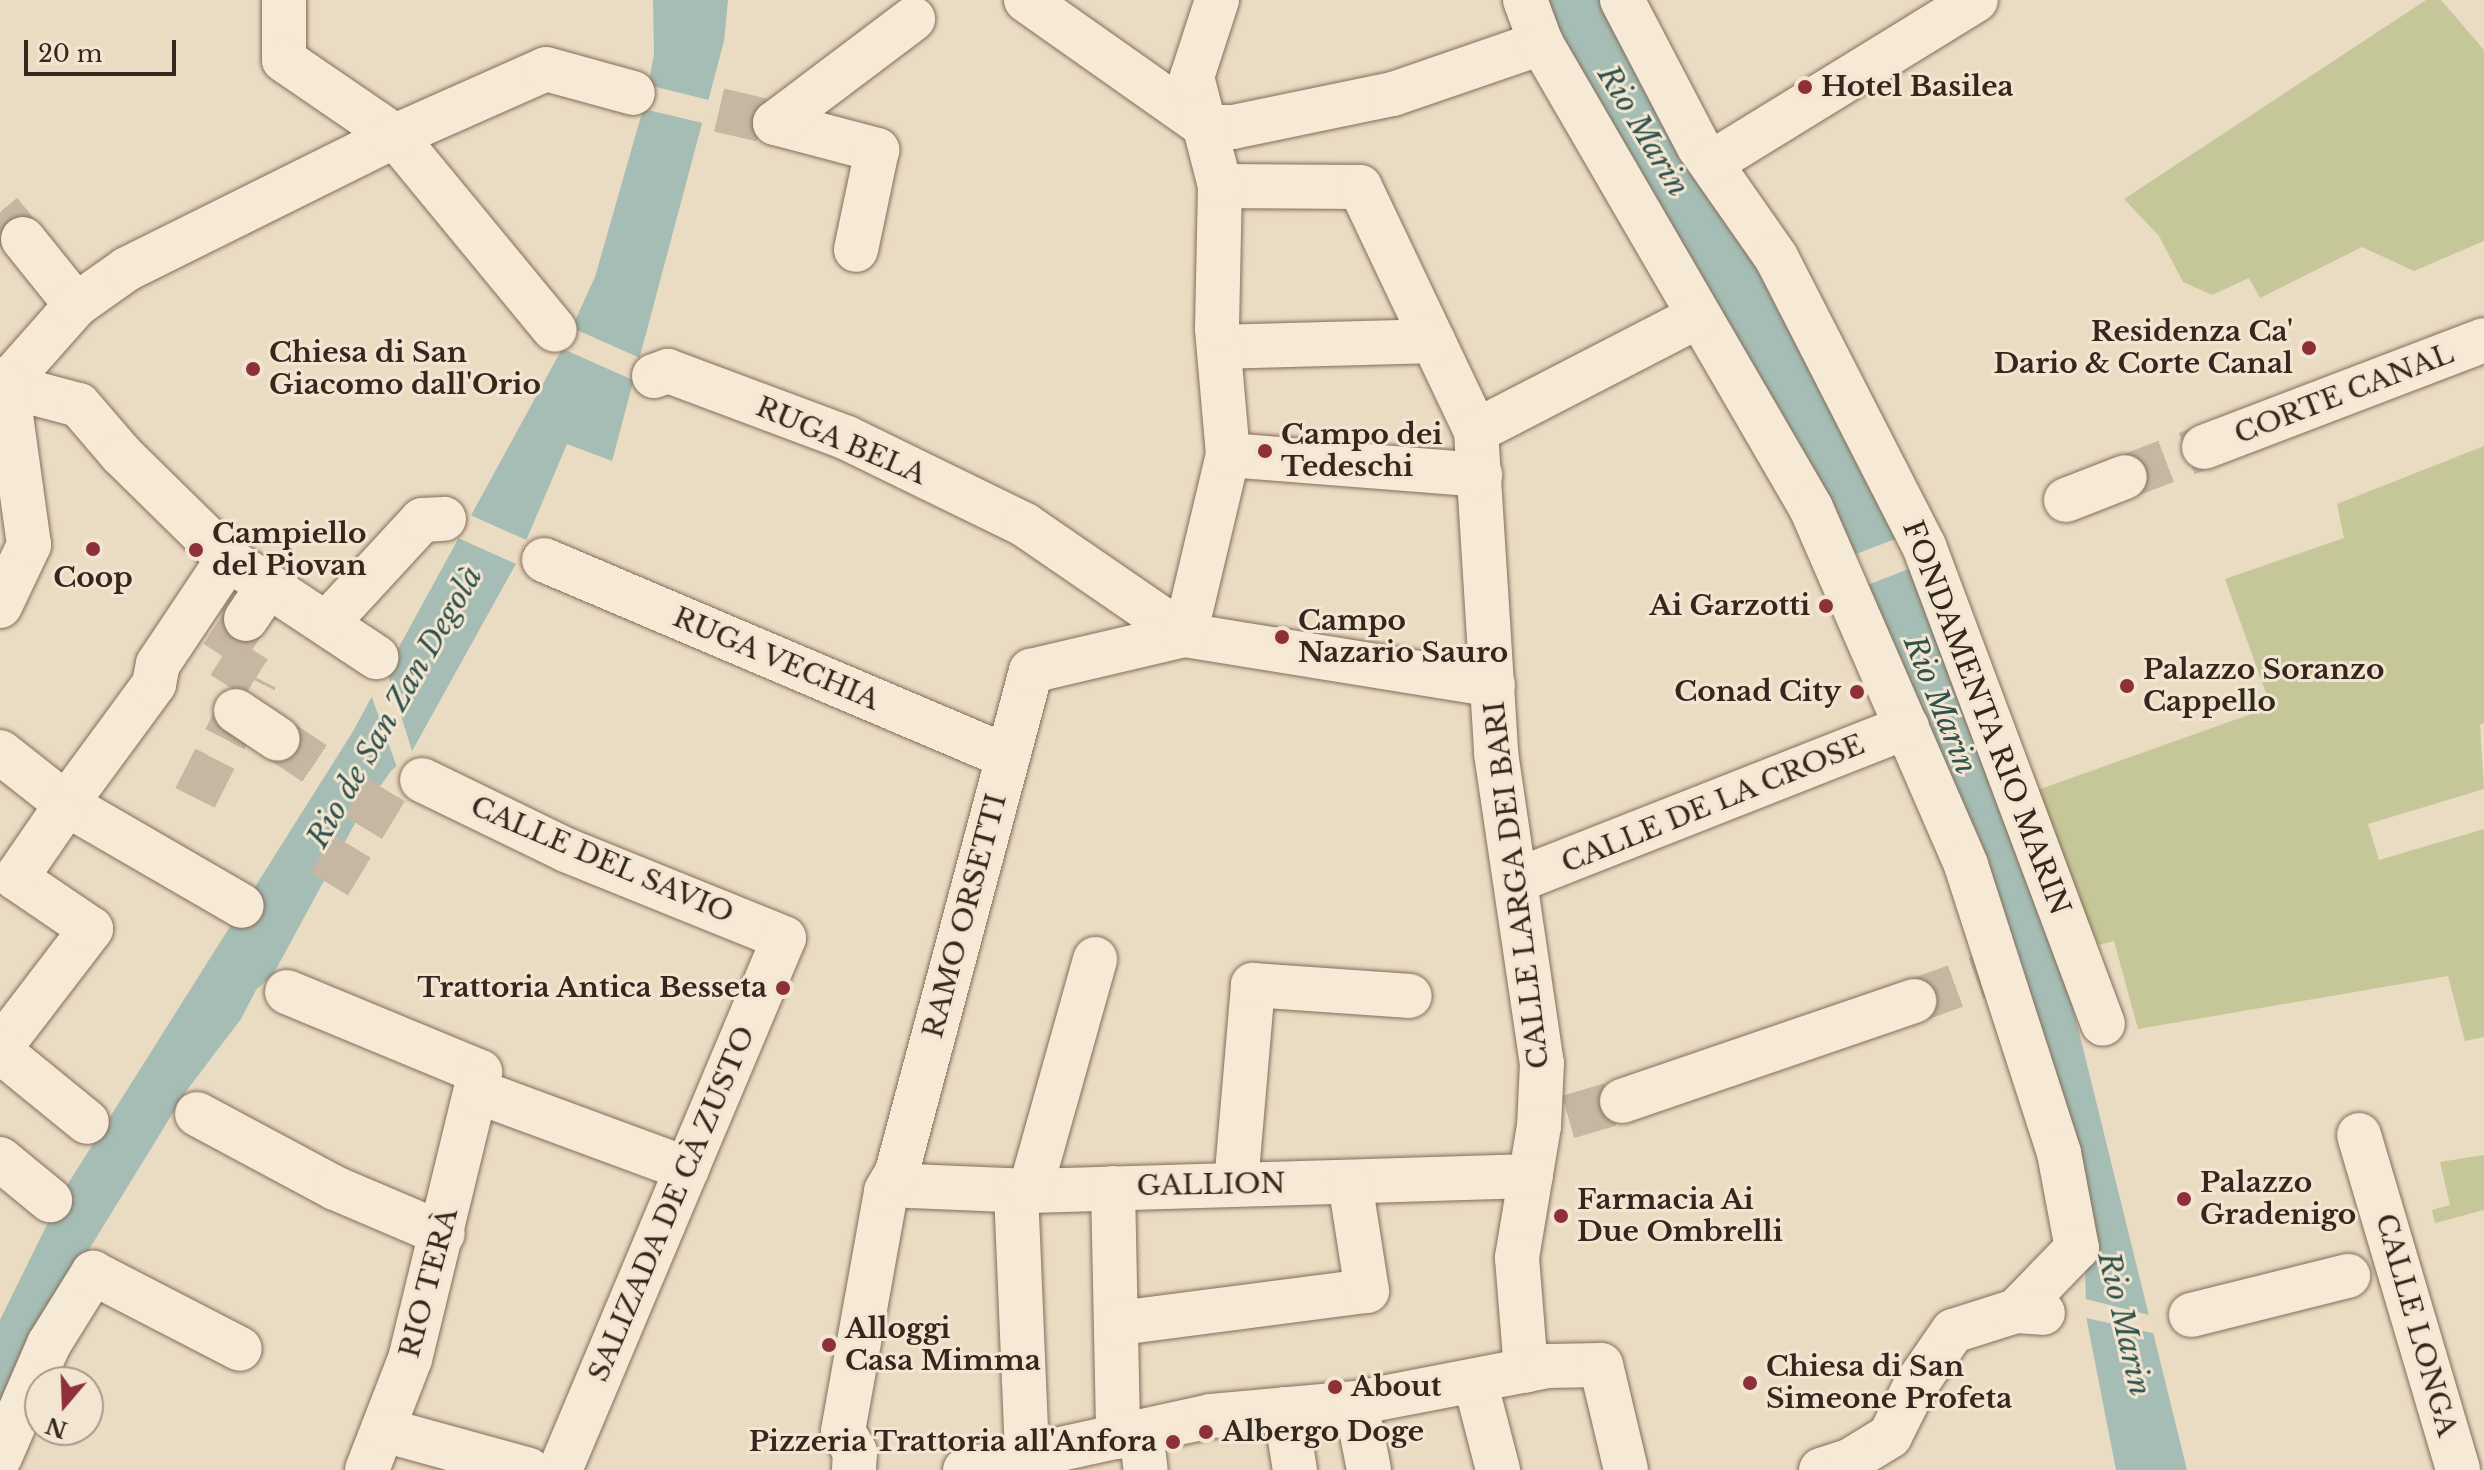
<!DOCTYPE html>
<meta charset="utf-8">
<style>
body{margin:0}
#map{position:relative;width:2484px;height:1470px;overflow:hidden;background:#eadbc3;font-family:"Libre Baskerville",serif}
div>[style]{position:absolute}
.green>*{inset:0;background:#c6c798}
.water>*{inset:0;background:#a5bdb4}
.pier>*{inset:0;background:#eadbc3;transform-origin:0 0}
.minor-tunnel>*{height:44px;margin-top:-22px;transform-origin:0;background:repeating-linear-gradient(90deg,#c6b7a2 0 44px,transparent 0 66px)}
.roads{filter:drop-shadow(0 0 2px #836d5b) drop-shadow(0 0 2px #836d5b)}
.minor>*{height:44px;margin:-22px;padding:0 22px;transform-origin:22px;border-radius:22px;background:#f6e9d5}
.dots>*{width:22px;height:22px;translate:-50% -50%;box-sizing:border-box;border:4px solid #f2e6d2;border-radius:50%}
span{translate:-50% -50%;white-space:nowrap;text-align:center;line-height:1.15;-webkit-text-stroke:6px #f2e6d2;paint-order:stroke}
.poi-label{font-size:28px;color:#34271e;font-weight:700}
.left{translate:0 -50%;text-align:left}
.right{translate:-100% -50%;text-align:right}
.street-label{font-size:28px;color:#34271e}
.water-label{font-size:30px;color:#2f524d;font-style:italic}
.north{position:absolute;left:24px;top:1366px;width:80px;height:80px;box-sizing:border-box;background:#f2e6d2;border:2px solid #a69a8a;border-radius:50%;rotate:199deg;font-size:22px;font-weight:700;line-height:32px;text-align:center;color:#34271e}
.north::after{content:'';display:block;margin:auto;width:28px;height:36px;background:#8d3039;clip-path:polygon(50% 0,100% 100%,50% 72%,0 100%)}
.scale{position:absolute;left:24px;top:40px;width:152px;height:36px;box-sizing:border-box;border:4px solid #34271e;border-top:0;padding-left:10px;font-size:24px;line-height:28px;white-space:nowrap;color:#34271e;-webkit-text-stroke:6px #f2e6d2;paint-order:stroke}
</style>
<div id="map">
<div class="green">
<div style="clip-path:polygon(2426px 0,2441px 0,2484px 50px,2484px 241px,2414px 271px,2362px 247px,2260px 298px,2249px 278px,2212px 295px,2183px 282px,2159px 236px,2124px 199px)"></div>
<div style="clip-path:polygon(2484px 446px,2484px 723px,2480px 725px,2484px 789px,2368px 824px,2379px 860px,2484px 829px,2484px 1037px,2465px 1041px,2448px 976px,2138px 1029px,2114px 941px,2099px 945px,2029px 793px,2271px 707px,2225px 579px,2344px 538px,2337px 504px)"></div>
<div style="clip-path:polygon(2484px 1155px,2484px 1210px,2435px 1223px,2432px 1210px,2450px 1205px,2440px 1162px)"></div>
</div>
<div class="water">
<div style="clip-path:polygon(653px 0,728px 0,724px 41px,612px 461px,567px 444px,517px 562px,411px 753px,391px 771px,359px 816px,274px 973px,256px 990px,241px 1019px,187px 1090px,85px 1256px,0 1426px,0 1320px,64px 1190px,352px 733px,562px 349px,595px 277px,643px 109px,654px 55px)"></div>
<div style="clip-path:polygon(1535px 0,1605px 0,1772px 288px,1899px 534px,2059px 951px,2187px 1470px,2116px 1470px,2086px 1316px,2085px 1247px,1974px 866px)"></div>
</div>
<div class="pier">
<div style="clip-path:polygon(644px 84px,713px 101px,709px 115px,703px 123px,639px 108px)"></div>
<div style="left:568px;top:326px;width:85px;height:23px;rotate:24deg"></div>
<div style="left:468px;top:514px;width:69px;height:26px;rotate:24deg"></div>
<div style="left:1903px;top:536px;width:33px;height:65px;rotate:69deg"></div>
<div style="clip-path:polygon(384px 662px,414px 757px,398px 770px,371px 695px)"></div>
<div style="clip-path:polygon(2082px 1298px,2157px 1317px,2161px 1335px,2082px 1317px)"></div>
</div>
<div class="minor-tunnel">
<div style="left:719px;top:110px;width:57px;rotate:13.1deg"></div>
<div style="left:0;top:212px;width:35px;rotate:50deg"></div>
<div style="left:2125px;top:477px;width:85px;rotate:-20.8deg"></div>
<div style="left:278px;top:739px;width:52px;rotate:34deg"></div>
<div style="left:195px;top:798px;width:135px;rotate:-63.1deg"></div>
<div style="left:256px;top:678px;width:40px;rotate:-147.1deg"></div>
<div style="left:222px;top:656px;width:44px;rotate:-57deg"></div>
<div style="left:329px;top:884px;width:127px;rotate:-58.8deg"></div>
<div style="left:1914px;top:1001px;width:80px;rotate:-19.8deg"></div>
<div style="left:1568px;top:1117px;width:56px;rotate:-16.5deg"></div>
</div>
<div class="roads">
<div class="minor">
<div style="left:284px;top:0;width:60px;rotate:90deg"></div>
<div style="left:284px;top:60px;width:135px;rotate:34.4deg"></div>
<div style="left:395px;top:136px;width:251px;rotate:50.5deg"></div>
<div style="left:1026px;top:0;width:220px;rotate:35.2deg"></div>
<div style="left:1206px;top:127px;width:27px"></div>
<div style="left:1233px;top:127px;width:163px;rotate:-11.7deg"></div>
<div style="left:1393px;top:94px;width:157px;rotate:-19deg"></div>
<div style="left:1525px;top:0;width:46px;rotate:69.6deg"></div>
<div style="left:1541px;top:43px;width:538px;rotate:59.86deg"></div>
<div style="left:1811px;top:508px;width:389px;rotate:66.5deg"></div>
<div style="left:1966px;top:865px;width:303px;rotate:72.1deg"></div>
<div style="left:2059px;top:1153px;width:97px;rotate:79.3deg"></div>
<div style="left:2077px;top:1248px;width:88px;rotate:134.1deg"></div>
<div style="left:1622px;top:0;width:166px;rotate:62.4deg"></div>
<div style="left:1699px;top:147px;width:134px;rotate:55deg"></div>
<div style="left:1776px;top:257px;width:325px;rotate:62.9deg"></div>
<div style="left:1924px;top:546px;width:510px;rotate:69.47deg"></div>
<div style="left:775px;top:123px;width:106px;rotate:14.8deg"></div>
<div style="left:877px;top:150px;width:102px;rotate:101.9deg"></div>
<div style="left:775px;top:123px;width:173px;rotate:-37deg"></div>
<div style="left:1711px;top:163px;width:311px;rotate:-31.6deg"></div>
<div style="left:1220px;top:186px;width:140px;rotate:0.4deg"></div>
<div style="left:1360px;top:187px;width:270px;rotate:64.6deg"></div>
<div style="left:1476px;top:431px;width:323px;rotate:86.4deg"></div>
<div style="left:1496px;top:753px;width:313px;rotate:81.6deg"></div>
<div style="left:1542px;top:1063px;width:63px;rotate:92.7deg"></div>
<div style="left:1539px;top:1126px;width:134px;rotate:99.5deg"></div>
<div style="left:1517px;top:1258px;width:113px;rotate:85.4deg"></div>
<div style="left:23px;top:239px;width:85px;rotate:51.2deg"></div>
<div style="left:1219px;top:347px;width:214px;rotate:-1.6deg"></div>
<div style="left:654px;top:376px;width:15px;rotate:-20deg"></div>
<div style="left:668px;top:371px;width:191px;rotate:20.5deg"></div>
<div style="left:847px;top:438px;width:198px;rotate:26deg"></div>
<div style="left:1025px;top:525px;width:194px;rotate:34.5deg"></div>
<div style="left:1185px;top:635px;width:312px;rotate:9.2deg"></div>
<div style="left:0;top:379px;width:10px;rotate:45deg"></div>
<div style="left:7px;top:386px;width:74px;rotate:14.8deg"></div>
<div style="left:79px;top:405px;width:66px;rotate:49.3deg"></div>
<div style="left:122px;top:455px;width:148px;rotate:44.5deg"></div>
<div style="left:228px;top:559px;width:178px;rotate:33.5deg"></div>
<div style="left:0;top:391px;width:115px;rotate:-48.5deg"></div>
<div style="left:76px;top:305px;width:62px;rotate:-35.2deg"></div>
<div style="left:127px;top:269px;width:299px;rotate:-26.4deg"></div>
<div style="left:395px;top:136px;width:165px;rotate:-23.9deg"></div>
<div style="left:546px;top:69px;width:90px;rotate:15.4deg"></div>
<div style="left:1476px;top:431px;width:249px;rotate:-27.3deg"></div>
<div style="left:2204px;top:447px;width:300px;rotate:-20.9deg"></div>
<div style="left:1228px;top:455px;width:253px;rotate:4.5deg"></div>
<div style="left:2066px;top:500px;width:63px;rotate:-21.3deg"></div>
<div style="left:544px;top:560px;width:504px;rotate:23deg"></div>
<div style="left:0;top:606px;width:68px;rotate:-64.6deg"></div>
<div style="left:29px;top:545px;width:161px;rotate:-97.9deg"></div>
<div style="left:246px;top:619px;width:40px;rotate:-56deg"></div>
<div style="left:327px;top:623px;width:140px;rotate:-47.3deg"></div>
<div style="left:422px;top:520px;width:22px;rotate:-3deg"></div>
<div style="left:236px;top:711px;width:50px;rotate:33.7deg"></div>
<div style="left:0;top:752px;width:84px;rotate:38.2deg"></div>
<div style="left:66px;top:804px;width:203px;rotate:30.1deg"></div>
<div style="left:422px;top:780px;width:160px;rotate:25.9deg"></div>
<div style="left:566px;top:850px;width:235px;rotate:22deg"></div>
<div style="left:784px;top:938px;width:577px;rotate:112.83deg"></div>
<div style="left:66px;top:804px;width:149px;rotate:-53.7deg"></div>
<div style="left:154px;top:684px;width:20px;rotate:-79deg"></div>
<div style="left:158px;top:664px;width:126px;rotate:-56.3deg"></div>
<div style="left:1518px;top:880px;width:418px;rotate:-21.5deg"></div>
<div style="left:287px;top:992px;width:209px;rotate:22.5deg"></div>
<div style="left:480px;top:1072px;width:295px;rotate:103.7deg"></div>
<div style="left:410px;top:1359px;width:119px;rotate:111.2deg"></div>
<div style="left:0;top:1048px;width:150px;rotate:-52.6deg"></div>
<div style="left:91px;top:929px;width:91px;rotate:-145.8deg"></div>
<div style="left:16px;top:878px;width:78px;rotate:-55.5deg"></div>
<div style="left:0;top:1051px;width:112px;rotate:39.2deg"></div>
<div style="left:476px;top:1091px;width:225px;rotate:20.3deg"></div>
<div style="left:1622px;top:1101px;width:309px;rotate:-18.9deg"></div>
<div style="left:197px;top:1114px;width:157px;rotate:28.2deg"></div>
<div style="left:335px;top:1188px;width:117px;rotate:23.1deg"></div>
<div style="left:2359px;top:1135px;width:349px;rotate:73.5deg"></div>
<div style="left:0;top:1159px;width:65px;rotate:39.4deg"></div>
<div style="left:897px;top:1172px;width:20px;rotate:45deg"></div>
<div style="left:911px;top:1186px;width:119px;rotate:2.4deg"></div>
<div style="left:1030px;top:1191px;width:501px;rotate:-1.71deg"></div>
<div style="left:1236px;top:1184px;width:200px;rotate:-85.1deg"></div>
<div style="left:1253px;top:985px;width:157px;rotate:4deg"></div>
<div style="left:1113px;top:1188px;width:249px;rotate:88.8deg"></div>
<div style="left:1016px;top:1191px;width:266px;rotate:87.6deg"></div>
<div style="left:1030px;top:1191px;width:241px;rotate:-74.3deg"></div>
<div style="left:2191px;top:1315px;width:162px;rotate:-14deg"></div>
<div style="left:1119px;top:1323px;width:250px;rotate:-7.4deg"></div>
<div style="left:1367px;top:1291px;width:110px;rotate:-98.9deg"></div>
<div style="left:1475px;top:1381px;width:92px;rotate:75.5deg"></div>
<div style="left:1356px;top:1403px;width:68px;rotate:79deg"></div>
<div style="left:1285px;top:1409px;width:62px;rotate:80.7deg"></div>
<div style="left:384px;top:1430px;width:150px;rotate:15.4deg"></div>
<div style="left:1141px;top:1432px;width:38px;rotate:83deg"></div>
<div style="left:0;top:1457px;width:123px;rotate:-66.6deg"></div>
<div style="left:49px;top:1344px;width:84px;rotate:-58.2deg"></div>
<div style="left:93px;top:1273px;width:165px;rotate:27.3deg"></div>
<div style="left:854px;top:1470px;width:18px;rotate:-87deg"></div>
<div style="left:855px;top:1452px;width:24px;rotate:-120deg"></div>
<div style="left:843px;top:1431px;width:244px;rotate:-79.8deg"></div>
<div style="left:886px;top:1191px;width:22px;rotate:-60deg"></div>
<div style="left:897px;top:1172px;width:519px;rotate:-75.03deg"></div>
<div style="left:1031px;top:671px;width:158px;rotate:-13.2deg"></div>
<div style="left:1185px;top:635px;width:185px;rotate:-76.6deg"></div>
<div style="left:1228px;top:455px;width:127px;rotate:-95deg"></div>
<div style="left:1217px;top:328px;width:142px;rotate:-88.8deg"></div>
<div style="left:1220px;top:186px;width:113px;rotate:-104.4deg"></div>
<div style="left:1192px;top:77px;width:81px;rotate:-72deg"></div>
<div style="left:965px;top:1470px;width:252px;rotate:-12.4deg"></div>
<div style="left:1211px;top:1416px;width:146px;rotate:-5.1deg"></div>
<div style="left:1356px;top:1403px;width:196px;rotate:-10.9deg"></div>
<div style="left:1548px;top:1366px;width:53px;rotate:-1.1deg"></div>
<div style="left:1601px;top:1365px;width:108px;rotate:76.6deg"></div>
<div style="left:1821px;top:1470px;width:32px;rotate:-18deg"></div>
<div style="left:1851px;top:1460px;width:46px;rotate:-31.6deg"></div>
<div style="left:1890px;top:1436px;width:56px;rotate:-63.4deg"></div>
<div style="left:1915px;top:1386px;width:67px;rotate:-55.4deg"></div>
<div style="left:1953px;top:1331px;width:66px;rotate:-17.6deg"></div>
<div style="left:2016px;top:1311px;width:27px;rotate:4deg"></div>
</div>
</div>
<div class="dots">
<div style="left:1805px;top:87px;background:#8d3039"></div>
<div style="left:2309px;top:348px;background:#8d3039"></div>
<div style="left:253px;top:369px;background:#8d3039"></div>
<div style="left:1265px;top:451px;background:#8d3039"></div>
<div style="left:93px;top:549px;background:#8d3039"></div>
<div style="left:196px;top:550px;background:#8d3039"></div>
<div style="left:1826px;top:606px;background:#8d3039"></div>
<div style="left:1282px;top:637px;background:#8d3039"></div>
<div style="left:2127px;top:686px;background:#8d3039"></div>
<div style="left:1857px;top:692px;background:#8d3039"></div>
<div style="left:783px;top:988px;background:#8d3039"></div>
<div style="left:2184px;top:1199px;background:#8d3039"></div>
<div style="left:1561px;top:1216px;background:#8d3039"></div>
<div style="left:829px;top:1345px;background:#8d3039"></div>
<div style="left:1750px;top:1383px;background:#8d3039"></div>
<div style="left:1335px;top:1387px;background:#8d3039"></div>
<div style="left:1206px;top:1432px;background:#8d3039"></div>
<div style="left:1173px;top:1442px;background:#8d3039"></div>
</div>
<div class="poi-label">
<span class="left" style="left:1821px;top:87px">Hotel Basilea</span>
<span class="right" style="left:2293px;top:348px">Residenza Ca'<br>Dario &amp; Corte Canal</span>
<span class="left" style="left:269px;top:369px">Chiesa di San<br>Giacomo dall'Orio</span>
<span class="left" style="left:1281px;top:451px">Campo dei<br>Tedeschi</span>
<span class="left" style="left:212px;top:550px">Campiello<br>del Piovan</span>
<span style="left:93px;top:578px">Coop</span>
<span class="right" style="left:1810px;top:606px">Ai Garzotti</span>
<span class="left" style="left:1298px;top:637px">Campo<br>Nazario Sauro</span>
<span class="left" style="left:2143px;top:686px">Palazzo Soranzo<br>Cappello</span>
<span class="right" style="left:1841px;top:692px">Conad City</span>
<span class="right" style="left:767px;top:988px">Trattoria Antica Besseta</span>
<span class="left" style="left:2200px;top:1199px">Palazzo<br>Gradenigo</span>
<span class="left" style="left:1577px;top:1216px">Farmacia Ai<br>Due Ombrelli</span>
<span class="left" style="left:845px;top:1345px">Alloggi<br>Casa Mimma</span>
<span class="left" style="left:1766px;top:1383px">Chiesa di San<br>Simeone Profeta</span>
<span class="left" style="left:1351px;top:1387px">About</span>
<span class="left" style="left:1222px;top:1432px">Albergo Doge</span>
<span class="right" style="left:1157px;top:1442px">Pizzeria Trattoria all'Anfora</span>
</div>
<div class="street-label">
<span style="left:2344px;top:394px;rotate:-21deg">CORTE CANAL</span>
<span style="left:841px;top:441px;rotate:23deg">RUGA BELA</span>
<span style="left:776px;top:659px;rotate:23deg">RUGA VECHIA</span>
<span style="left:1986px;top:718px;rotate:69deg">FONDAMENTA RIO MARIN</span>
<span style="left:1713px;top:804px;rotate:-22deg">CALLE DE LA CROSE</span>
<span style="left:602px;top:860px;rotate:23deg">CALLE DEL SAVIO</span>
<span style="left:1517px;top:885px;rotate:-97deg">CALLE LARGA DEI BARI</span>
<span style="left:965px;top:916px;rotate:-75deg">RAMO ORSETTI</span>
<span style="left:1211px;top:1185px;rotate:-1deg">GALLION</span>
<span style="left:672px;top:1204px;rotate:-67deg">SALIZADA DE CÀ ZUSTO</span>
<span style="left:429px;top:1283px;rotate:-75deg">RIO TERÀ</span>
<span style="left:2416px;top:1325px;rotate:74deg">CALLE LONGA</span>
</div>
<div class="water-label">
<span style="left:1643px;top:131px;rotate:59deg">Rio Marin</span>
<span style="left:1940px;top:705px;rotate:68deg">Rio Marin</span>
<span style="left:395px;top:707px;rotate:-60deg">Rio de San Zan Degolà</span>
<span style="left:2124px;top:1324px;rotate:77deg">Rio Marin</span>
</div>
<div class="north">N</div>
<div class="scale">20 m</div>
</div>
